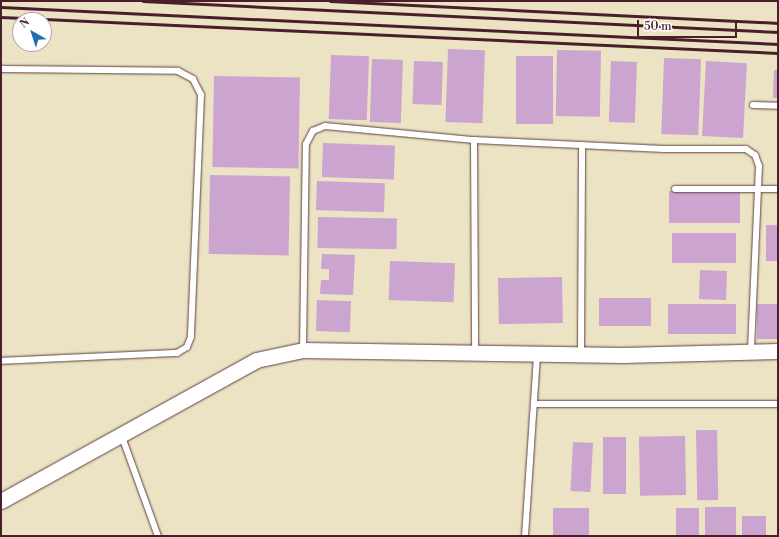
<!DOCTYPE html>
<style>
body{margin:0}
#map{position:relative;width:779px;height:537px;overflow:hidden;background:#ebe3c3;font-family:"Libre Bodoni",serif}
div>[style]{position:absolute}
.building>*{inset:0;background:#cba4d0;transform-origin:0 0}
.roads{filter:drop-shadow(0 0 1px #623c42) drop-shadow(0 0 1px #623c42)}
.service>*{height:6px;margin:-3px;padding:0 3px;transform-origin:3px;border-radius:3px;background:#fff}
.tertiary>*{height:15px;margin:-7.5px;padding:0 7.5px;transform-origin:7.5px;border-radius:7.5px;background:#fff}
.rail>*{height:3px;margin:-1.5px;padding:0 1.5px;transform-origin:1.5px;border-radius:1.5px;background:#4a1f2b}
span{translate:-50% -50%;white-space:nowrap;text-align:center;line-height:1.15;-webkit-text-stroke:4px #fff;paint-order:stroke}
.frame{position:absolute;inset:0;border:2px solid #4a1f2b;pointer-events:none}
.north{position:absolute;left:12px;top:12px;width:40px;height:40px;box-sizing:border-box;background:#fff;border:1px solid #b7a5aa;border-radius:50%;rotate:321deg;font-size:11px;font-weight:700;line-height:16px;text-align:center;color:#4a1f2b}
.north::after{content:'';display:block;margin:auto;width:14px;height:18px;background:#1f6fb2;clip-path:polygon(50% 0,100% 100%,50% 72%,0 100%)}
.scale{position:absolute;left:637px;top:20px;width:100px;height:18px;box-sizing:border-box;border:2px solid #4a1f2b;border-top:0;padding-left:5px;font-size:12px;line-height:14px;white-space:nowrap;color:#4a1f2b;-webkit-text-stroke:3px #fff;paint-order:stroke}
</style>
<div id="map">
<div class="building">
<div style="left:448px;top:49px;width:37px;height:73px;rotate:2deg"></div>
<div style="left:557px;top:50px;width:44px;height:66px;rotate:1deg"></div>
<div style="left:331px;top:55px;width:38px;height:64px;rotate:2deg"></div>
<div style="left:516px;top:56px;width:37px;height:68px"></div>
<div style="left:664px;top:58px;width:37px;height:76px;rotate:2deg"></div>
<div style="left:372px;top:59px;width:31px;height:63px;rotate:2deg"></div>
<div style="left:414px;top:61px;width:29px;height:43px;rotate:2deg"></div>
<div style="left:611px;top:61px;width:26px;height:61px;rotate:2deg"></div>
<div style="left:706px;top:61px;width:41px;height:75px;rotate:3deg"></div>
<div style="clip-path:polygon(774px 70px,778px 70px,778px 98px,773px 98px)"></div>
<div style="left:214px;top:76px;width:86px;height:91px;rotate:1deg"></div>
<div style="left:323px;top:143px;width:72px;height:34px;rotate:2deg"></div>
<div style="left:210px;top:175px;width:80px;height:79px;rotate:1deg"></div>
<div style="left:317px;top:181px;width:68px;height:29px;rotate:2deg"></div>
<div style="left:669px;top:191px;width:71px;height:32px"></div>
<div style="left:318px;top:217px;width:79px;height:31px;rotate:1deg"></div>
<div style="left:766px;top:225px;width:12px;height:36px"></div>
<div style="left:736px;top:233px;width:30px;height:64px;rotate:90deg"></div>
<div style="clip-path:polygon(322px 254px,355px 255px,353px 295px,320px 294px,321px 280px,329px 280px,329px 269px,321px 269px)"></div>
<div style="left:390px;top:261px;width:65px;height:39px;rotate:2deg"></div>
<div style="left:700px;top:270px;width:27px;height:29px;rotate:2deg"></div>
<div style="left:562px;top:277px;width:46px;height:64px;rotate:89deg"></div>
<div style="left:599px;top:298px;width:52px;height:28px"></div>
<div style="left:317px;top:300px;width:34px;height:31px;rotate:2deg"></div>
<div style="left:668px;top:304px;width:68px;height:30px"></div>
<div style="left:757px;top:304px;width:21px;height:35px"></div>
<div style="left:717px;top:430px;width:70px;height:21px;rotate:89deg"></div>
<div style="left:685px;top:436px;width:59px;height:46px;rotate:89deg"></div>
<div style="left:603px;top:437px;width:23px;height:57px"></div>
<div style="left:573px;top:442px;width:20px;height:49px;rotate:3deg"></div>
<div style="left:705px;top:507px;width:31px;height:29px"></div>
<div style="left:553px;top:508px;width:36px;height:28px"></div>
<div style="left:676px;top:508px;width:23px;height:28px"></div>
<div style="left:742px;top:516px;width:24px;height:20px"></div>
</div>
<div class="roads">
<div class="service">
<div style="left:1px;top:69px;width:177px;rotate:0.6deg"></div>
<div style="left:178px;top:71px;width:17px;rotate:28deg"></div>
<div style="left:193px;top:79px;width:18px;rotate:63deg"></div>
<div style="left:201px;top:95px;width:242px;rotate:92.4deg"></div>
<div style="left:191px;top:337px;width:11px;rotate:112deg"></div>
<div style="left:187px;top:347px;width:12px;rotate:149deg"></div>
<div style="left:177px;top:353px;width:176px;rotate:177.4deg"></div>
<div style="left:753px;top:105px;width:25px;rotate:2deg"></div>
<div style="left:474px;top:140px;width:212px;rotate:89.7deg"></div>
<div style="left:675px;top:189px;width:103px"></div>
<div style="left:303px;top:350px;width:206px;rotate:-89.2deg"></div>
<div style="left:306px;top:144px;width:15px;rotate:-62deg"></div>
<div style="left:313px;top:131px;width:13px;rotate:-23deg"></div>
<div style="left:325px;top:126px;width:150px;rotate:5.4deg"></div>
<div style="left:474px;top:140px;width:190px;rotate:2.7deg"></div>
<div style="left:664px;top:149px;width:82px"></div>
<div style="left:746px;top:149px;width:11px;rotate:34deg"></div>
<div style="left:755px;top:155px;width:12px;rotate:70deg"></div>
<div style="left:759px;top:166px;width:185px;rotate:92.5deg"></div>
<div style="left:581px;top:354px;width:209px;rotate:-89.7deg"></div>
<div style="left:534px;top:404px;width:244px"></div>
<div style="left:121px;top:434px;width:109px;rotate:70.1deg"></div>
<div style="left:525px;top:536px;width:182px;rotate:-86.2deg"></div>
</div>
<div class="tertiary">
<div style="left:1px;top:501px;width:291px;rotate:-28.9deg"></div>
<div style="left:256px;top:360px;width:48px;rotate:-12deg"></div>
<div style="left:303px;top:350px;width:319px;rotate:0.9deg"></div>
<div style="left:622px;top:355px;width:156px;rotate:-1.5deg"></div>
</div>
</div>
<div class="rail">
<div style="left:143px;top:1px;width:636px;rotate:2.79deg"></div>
<div style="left:330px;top:1px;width:449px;rotate:2.8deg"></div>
<div style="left:1px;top:7px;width:778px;rotate:2.73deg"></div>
<div style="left:1px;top:17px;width:778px;rotate:2.65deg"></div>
</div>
<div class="frame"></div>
<div class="north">N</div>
<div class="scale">50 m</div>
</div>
